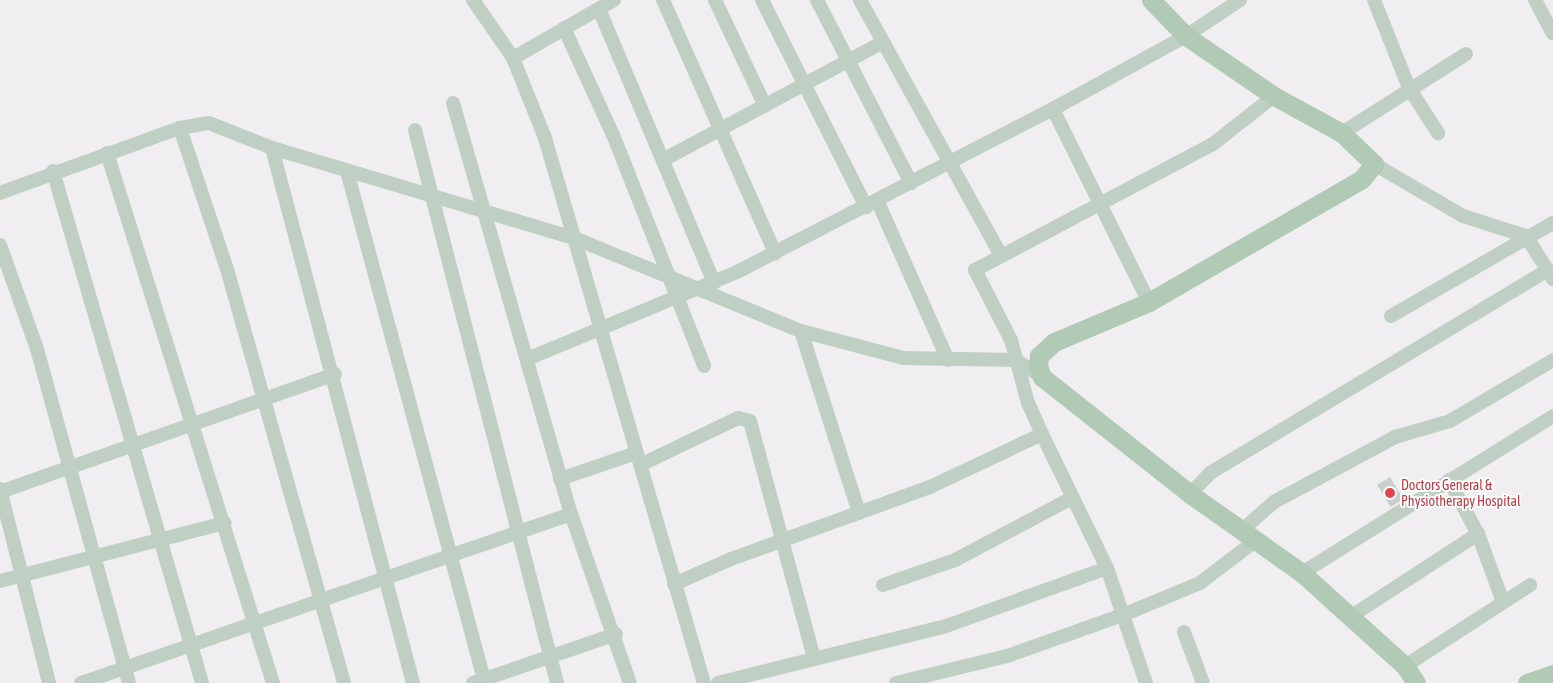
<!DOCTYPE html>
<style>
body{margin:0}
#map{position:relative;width:1553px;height:683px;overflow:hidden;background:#f0eef0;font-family:"Asap Condensed",sans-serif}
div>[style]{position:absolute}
.building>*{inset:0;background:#c8cfcc;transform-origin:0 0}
.minor>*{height:14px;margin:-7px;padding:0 7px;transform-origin:7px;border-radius:7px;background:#c0cfc4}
.major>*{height:19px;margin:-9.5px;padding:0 9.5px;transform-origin:9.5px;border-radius:9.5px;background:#b1cab6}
.dots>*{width:14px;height:14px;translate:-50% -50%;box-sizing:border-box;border:2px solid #fff;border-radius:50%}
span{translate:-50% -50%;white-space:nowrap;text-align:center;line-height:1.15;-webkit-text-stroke:4px #fff;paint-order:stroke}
.health-label{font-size:14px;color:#be3a42}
.left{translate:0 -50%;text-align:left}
</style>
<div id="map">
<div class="building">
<div style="left:1390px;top:477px;width:26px;height:15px;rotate:59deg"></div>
</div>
<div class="minor">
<div style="left:473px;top:0;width:70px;rotate:55.4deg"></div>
<div style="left:614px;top:0;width:116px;rotate:150.1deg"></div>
<div style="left:513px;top:58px;width:86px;rotate:68.2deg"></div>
<div style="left:545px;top:138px;width:568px;rotate:73.74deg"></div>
<div style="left:663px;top:0;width:277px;rotate:66.1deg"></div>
<div style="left:715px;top:0;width:117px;rotate:64.7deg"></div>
<div style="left:762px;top:0;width:232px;rotate:63.3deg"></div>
<div style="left:817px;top:0;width:206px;rotate:62.8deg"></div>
<div style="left:860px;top:0;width:290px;rotate:61.1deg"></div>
<div style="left:1374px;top:0;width:95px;rotate:68.3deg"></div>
<div style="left:1409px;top:88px;width:54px;rotate:57.2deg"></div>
<div style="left:1535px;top:0;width:38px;rotate:62deg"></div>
<div style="left:599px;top:9px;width:297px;rotate:67.2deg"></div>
<div style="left:564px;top:28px;width:120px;rotate:65.4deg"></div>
<div style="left:614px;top:137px;width:246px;rotate:68.5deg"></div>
<div style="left:453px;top:103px;width:428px;rotate:74deg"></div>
<div style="left:571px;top:514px;width:179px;rotate:70.8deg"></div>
<div style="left:1053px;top:109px;width:216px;rotate:63.6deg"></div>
<div style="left:180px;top:128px;width:149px;rotate:71.6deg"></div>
<div style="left:227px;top:269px;width:430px;rotate:74.2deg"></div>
<div style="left:415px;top:130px;width:571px;rotate:75.6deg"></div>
<div style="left:1342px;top:133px;width:147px;rotate:-32.5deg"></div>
<div style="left:272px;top:148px;width:553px;rotate:75.24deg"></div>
<div style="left:107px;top:153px;width:555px;rotate:72.61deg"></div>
<div style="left:663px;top:160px;width:250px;rotate:-28.2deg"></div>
<div style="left:1374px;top:164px;width:103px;rotate:30.3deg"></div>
<div style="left:1463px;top:216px;width:66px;rotate:17.6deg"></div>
<div style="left:1526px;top:236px;width:51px;rotate:57.9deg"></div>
<div style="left:53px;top:171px;width:533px;rotate:73.77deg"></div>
<div style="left:347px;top:171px;width:530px;rotate:74.92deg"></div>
<div style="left:0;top:193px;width:191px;rotate:-19.9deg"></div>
<div style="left:180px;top:128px;width:29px;rotate:-10deg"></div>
<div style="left:209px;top:123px;width:68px;rotate:21.6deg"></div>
<div style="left:272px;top:148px;width:315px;rotate:16.6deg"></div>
<div style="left:574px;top:238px;width:245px;rotate:22.3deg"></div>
<div style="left:801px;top:331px;width:106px;rotate:14.8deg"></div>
<div style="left:903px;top:358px;width:113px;rotate:1deg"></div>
<div style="left:1016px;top:360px;width:31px;rotate:33deg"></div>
<div style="left:877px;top:200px;width:175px;rotate:66.1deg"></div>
<div style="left:0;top:245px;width:110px;rotate:70.4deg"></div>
<div style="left:37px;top:349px;width:346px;rotate:74.6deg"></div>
<div style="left:1391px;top:316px;width:187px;rotate:-29.9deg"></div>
<div style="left:801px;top:331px;width:191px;rotate:72.3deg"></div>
<div style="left:527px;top:359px;width:227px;rotate:-22.5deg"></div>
<div style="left:737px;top:272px;width:356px;rotate:-27.3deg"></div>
<div style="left:1053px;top:109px;width:152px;rotate:-28.8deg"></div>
<div style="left:1186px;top:36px;width:65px;rotate:-33.7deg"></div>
<div style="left:640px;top:465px;width:109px;rotate:-25.6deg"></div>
<div style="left:738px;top:418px;width:12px;rotate:14deg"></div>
<div style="left:750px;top:421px;width:245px;rotate:74.9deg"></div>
<div style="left:560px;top:479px;width:80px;rotate:-18.9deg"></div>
<div style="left:1449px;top:480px;width:61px;rotate:61.8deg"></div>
<div style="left:1478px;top:534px;width:72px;rotate:69.8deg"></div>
<div style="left:0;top:489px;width:200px;rotate:75.8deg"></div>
<div style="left:0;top:492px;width:355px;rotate:-19.4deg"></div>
<div style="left:1190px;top:494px;width:29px;rotate:-46deg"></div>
<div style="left:1210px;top:473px;width:394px;rotate:-31deg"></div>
<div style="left:1241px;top:531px;width:44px;rotate:-41.3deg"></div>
<div style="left:1274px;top:502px;width:137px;rotate:-28.2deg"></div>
<div style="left:1395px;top:437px;width:57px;rotate:-16.2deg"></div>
<div style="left:1450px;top:421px;width:120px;rotate:-30.6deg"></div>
<div style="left:1302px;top:573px;width:296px;rotate:-32deg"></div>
<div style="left:0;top:581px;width:232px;rotate:-14.5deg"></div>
<div style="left:674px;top:584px;width:62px;rotate:-23.7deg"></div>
<div style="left:731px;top:559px;width:212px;rotate:-19.9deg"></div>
<div style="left:930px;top:487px;width:124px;rotate:-25.3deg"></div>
<div style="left:883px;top:585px;width:76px;rotate:-19.1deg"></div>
<div style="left:955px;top:560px;width:130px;rotate:-27.9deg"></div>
<div style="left:1350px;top:617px;width:153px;rotate:-33deg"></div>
<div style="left:1184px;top:632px;width:54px;rotate:69.6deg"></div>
<div style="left:1405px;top:666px;width:149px;rotate:-32.9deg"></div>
<div style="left:81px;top:683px;width:518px;rotate:-19.03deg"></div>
<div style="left:473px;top:683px;width:151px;rotate:-18.9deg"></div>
<div style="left:718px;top:683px;width:235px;rotate:-14deg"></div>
<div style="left:946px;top:626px;width:171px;rotate:-19.8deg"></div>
<div style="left:896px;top:683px;width:114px;rotate:-13.7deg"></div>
<div style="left:1007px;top:656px;width:123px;rotate:-19.5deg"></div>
<div style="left:1123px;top:615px;width:83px;rotate:-22.6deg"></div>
<div style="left:1200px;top:583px;width:69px;rotate:-37.4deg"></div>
<div style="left:1146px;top:683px;width:121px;rotate:-108.7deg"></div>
<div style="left:1107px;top:568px;width:149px;rotate:-115.9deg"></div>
<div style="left:1042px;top:434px;width:34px;rotate:-114deg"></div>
<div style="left:1028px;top:403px;width:65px;rotate:-105.1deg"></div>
<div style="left:1011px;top:340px;width:79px;rotate:-117.2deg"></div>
<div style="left:975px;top:270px;width:269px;rotate:-27.9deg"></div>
<div style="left:1213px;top:144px;width:78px;rotate:-38.2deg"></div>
</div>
<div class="major">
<div style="left:1151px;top:0;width:50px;rotate:45.8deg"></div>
<div style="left:1186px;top:36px;width:107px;rotate:34.3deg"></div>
<div style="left:1274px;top:96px;width:77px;rotate:28.6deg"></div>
<div style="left:1342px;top:133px;width:45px;rotate:44.1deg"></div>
<div style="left:1374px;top:164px;width:19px;rotate:129deg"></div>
<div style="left:1362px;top:179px;width:246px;rotate:150deg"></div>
<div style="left:1149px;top:302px;width:103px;rotate:157.2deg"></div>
<div style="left:1054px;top:342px;width:21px;rotate:137deg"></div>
<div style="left:1039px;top:356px;width:9px;rotate:96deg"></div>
<div style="left:1038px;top:365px;width:13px;rotate:72deg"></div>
<div style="left:1042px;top:377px;width:189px;rotate:38.3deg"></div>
<div style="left:1190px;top:494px;width:137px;rotate:35.2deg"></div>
<div style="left:1302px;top:573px;width:139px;rotate:42.1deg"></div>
<div style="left:1405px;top:666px;width:20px;rotate:57deg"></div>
<div style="left:1527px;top:683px;width:28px;rotate:-19deg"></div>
</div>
<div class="dots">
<div style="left:1390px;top:493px;background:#e0444e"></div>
</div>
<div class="health-label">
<span class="left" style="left:1401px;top:493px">Doctors General &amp;<br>Physiotherapy Hospital</span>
</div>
</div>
